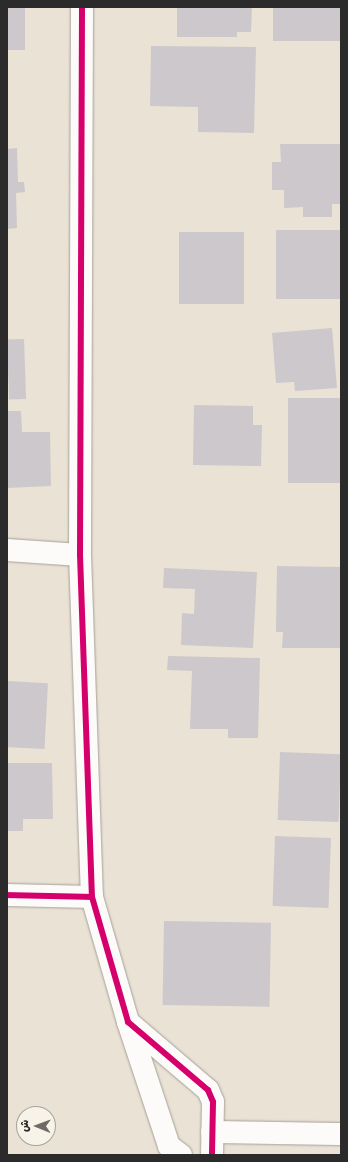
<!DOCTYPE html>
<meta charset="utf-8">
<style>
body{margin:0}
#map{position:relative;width:348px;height:1162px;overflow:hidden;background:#eae2d5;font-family:Pangolin,"Playpen Sans Arabic",sans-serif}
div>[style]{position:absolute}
.building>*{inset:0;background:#cdc8cc;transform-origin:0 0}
.roads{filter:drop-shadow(0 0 1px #a5a199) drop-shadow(0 0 1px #a5a199)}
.minor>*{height:22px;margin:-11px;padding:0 11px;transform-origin:11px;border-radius:11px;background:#fcfbf9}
.cycleway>*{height:6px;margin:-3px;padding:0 3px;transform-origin:3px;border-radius:3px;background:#d6006c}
span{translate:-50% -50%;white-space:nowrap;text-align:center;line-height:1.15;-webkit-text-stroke:3px #f7f3e8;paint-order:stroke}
.frame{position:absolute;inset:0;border:8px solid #2b2b2b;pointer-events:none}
.north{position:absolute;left:16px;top:1106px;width:40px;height:40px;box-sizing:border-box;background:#f7f3e8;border:1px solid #a5a39c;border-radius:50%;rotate:271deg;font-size:11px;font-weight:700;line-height:16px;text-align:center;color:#2b2b2b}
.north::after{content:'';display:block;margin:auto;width:14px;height:18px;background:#6e6b66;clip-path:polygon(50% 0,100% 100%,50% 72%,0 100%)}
</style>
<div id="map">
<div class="building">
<div style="left:7px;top:7px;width:18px;height:43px"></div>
<div style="clip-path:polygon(177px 7px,252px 7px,251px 32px,237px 32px,237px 37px,177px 37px)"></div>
<div style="left:273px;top:7px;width:68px;height:34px"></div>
<div style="clip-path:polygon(151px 46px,256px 47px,254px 133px,198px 132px,198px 107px,150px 106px)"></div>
<div style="clip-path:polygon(280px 144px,341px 144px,341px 204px,332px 204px,332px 217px,303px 217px,303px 207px,284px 208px,284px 190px,272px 190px,272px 162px,281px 162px)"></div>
<div style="clip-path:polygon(17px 148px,18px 182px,24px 182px,25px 192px,16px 193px,17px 228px,7px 229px,7px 149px)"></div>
<div style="left:341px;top:230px;width:69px;height:65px;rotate:90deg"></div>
<div style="left:244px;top:232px;width:72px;height:65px;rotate:90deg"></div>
<div style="clip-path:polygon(332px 328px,337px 388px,295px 391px,294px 382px,276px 383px,272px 333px)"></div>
<div style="left:24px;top:339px;width:60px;height:17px;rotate:88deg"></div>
<div style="left:288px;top:398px;width:53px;height:85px"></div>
<div style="clip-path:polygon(194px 405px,253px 406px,253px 425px,262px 425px,261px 466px,193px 465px)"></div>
<div style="clip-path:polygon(7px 411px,21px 411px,22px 432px,50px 432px,51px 486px,7px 488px)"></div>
<div style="clip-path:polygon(277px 566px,341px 567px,341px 648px,282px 648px,283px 632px,276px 632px)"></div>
<div style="clip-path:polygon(164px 568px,257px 572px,253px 648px,181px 645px,182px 613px,194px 614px,195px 589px,163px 588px)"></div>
<div style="clip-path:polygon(168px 656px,260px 658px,258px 738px,228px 738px,228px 729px,190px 729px,192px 671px,167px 670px)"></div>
<div style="left:7px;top:681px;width:41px;height:66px;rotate:3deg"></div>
<div style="left:280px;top:752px;width:61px;height:68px;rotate:2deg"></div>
<div style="clip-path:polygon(7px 763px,52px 763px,53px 819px,23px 819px,23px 831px,7px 831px)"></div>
<div style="left:275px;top:836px;width:56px;height:70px;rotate:2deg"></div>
<div style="left:164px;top:921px;width:107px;height:84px;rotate:1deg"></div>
</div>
<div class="roads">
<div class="minor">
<div style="left:82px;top:7px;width:548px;rotate:90.21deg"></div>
<div style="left:80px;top:555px;width:342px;rotate:88deg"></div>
<div style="left:7px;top:550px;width:73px;rotate:3.9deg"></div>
<div style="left:7px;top:895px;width:85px;rotate:1.3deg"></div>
<div style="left:92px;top:897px;width:130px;rotate:73.9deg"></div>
<div style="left:128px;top:1022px;width:105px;rotate:40.4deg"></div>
<div style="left:208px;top:1090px;width:13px;rotate:67deg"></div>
<div style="left:213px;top:1102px;width:53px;rotate:91.1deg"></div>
<div style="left:128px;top:1022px;width:131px;rotate:71.7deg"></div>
<div style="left:169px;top:1146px;width:15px;rotate:37deg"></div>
<div style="left:212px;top:1132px;width:129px;rotate:0.9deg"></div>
</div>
</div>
<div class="cycleway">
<div style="left:82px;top:7px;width:548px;rotate:90.21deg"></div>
<div style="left:80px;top:555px;width:342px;rotate:88deg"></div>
<div style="left:7px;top:895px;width:85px;rotate:1.3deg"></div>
<div style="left:92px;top:897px;width:130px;rotate:73.9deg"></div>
<div style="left:128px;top:1022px;width:105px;rotate:40.4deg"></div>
<div style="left:208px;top:1090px;width:13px;rotate:67deg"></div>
<div style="left:213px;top:1102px;width:53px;rotate:91.1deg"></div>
</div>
<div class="frame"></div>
<div class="north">ش</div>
</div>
